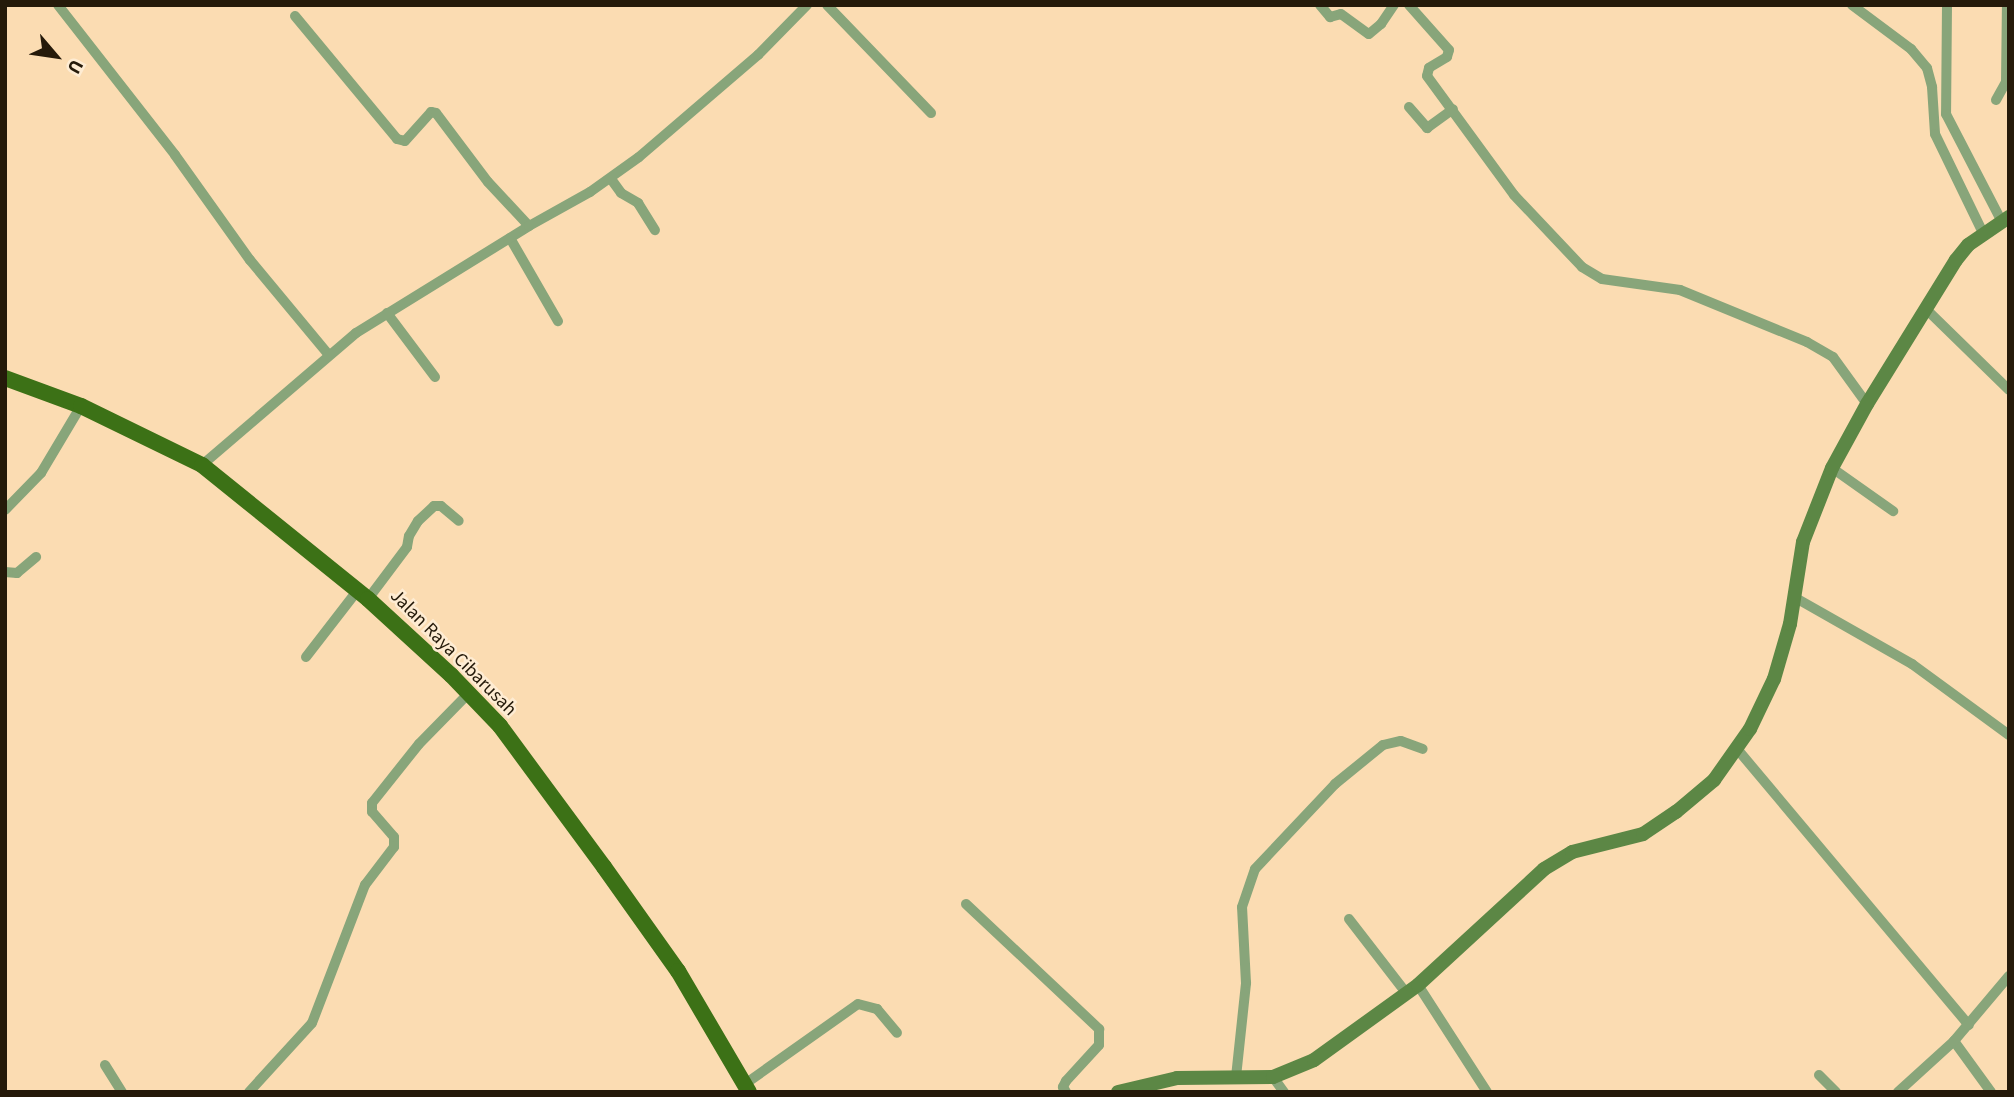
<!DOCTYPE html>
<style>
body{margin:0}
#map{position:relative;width:2014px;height:1097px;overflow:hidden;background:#fbdcb2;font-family:"Source Sans 3",sans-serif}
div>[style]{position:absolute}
.street>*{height:10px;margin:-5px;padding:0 5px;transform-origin:5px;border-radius:5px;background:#88a57a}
.secondary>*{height:14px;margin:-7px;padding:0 7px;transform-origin:7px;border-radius:7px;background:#5c8745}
.primary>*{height:16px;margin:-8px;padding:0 8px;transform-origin:8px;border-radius:8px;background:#3c7116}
span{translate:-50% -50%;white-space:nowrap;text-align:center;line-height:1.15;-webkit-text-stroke:5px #feecd3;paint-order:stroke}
.street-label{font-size:19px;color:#251a0a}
.frame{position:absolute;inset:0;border:7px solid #251a0a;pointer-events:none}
.north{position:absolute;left:21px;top:21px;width:70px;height:70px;-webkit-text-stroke:5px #feecd3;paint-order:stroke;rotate:119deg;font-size:19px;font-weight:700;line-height:28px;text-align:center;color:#251a0a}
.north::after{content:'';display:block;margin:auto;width:24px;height:32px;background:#251a0a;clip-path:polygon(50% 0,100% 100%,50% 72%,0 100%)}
</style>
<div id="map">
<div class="street">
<div style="left:58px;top:5px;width:190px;rotate:52deg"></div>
<div style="left:175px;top:155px;width:129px;rotate:54.5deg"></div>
<div style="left:250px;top:260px;width:122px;rotate:50.3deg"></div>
<div style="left:827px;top:5px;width:150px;rotate:46.1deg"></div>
<div style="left:1320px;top:5px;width:16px;rotate:50deg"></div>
<div style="left:1330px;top:17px;width:11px;rotate:-15deg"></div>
<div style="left:1341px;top:14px;width:34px;rotate:36deg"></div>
<div style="left:1369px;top:34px;width:16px;rotate:-40deg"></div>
<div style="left:1381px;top:24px;width:23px;rotate:-56deg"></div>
<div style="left:1409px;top:5px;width:60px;rotate:48.4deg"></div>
<div style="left:1449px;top:50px;width:7px;rotate:106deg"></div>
<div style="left:1447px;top:57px;width:21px;rotate:149deg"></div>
<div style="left:1429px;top:68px;width:8px;rotate:104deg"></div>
<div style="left:1427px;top:76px;width:147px;rotate:53.8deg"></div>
<div style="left:1514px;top:195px;width:99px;rotate:46.6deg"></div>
<div style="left:1582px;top:267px;width:23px;rotate:31deg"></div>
<div style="left:1602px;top:279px;width:79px;rotate:8deg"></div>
<div style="left:1680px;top:290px;width:137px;rotate:22.3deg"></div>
<div style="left:1807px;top:342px;width:30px;rotate:30deg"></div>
<div style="left:1833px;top:357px;width:58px;rotate:54.1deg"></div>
<div style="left:1852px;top:5px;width:74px;rotate:36.7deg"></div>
<div style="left:1911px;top:49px;width:25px;rotate:50deg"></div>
<div style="left:1927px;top:68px;width:20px;rotate:75deg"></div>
<div style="left:1932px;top:87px;width:47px;rotate:86.3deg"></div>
<div style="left:1935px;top:134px;width:110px;rotate:64.1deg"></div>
<div style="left:1947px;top:5px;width:109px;rotate:90.5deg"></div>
<div style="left:1946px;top:114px;width:122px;rotate:62.6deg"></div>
<div style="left:295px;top:16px;width:160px;rotate:50.3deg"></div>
<div style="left:397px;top:139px;width:8px;rotate:14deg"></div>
<div style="left:405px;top:141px;width:39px;rotate:-48deg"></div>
<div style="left:431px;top:112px;width:5px;rotate:11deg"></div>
<div style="left:436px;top:113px;width:86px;rotate:53deg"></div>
<div style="left:488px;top:182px;width:60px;rotate:47deg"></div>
<div style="left:1996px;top:100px;width:21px;rotate:-61deg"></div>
<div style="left:2006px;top:82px;width:77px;rotate:-89.3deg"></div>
<div style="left:1409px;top:107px;width:28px;rotate:49deg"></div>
<div style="left:1427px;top:128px;width:32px;rotate:-36deg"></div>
<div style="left:611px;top:179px;width:17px;rotate:54deg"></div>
<div style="left:621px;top:193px;width:20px;rotate:30deg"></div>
<div style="left:638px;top:203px;width:32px;rotate:58deg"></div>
<div style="left:510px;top:238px;width:96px;rotate:60deg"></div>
<div style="left:1926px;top:309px;width:116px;rotate:44.3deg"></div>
<div style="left:387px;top:313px;width:80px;rotate:53.1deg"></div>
<div style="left:202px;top:465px;width:203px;rotate:-40.6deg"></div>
<div style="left:356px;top:333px;width:203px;rotate:-31.7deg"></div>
<div style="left:529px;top:226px;width:70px;rotate:-29.1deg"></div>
<div style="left:590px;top:192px;width:60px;rotate:-35.5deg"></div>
<div style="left:639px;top:157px;width:157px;rotate:-40.6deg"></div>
<div style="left:758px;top:55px;width:70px;rotate:-45.6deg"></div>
<div style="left:1832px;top:468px;width:75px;rotate:35.2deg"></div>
<div style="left:5px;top:510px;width:52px;rotate:-45.8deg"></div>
<div style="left:41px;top:473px;width:78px;rotate:-59.2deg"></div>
<div style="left:5px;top:572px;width:12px;rotate:5deg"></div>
<div style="left:17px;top:573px;width:25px;rotate:-40deg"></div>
<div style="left:1794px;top:597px;width:136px;rotate:29.6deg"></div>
<div style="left:1912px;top:664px;width:120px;rotate:36.2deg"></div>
<div style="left:368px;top:599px;width:65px;rotate:-53.1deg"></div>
<div style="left:407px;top:547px;width:11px;rotate:-80deg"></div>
<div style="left:409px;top:536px;width:17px;rotate:-59deg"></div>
<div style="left:418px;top:521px;width:22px;rotate:-43deg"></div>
<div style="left:434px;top:506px;width:7px"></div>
<div style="left:441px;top:506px;width:23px;rotate:40deg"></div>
<div style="left:306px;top:657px;width:83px;rotate:-52.3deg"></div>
<div style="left:1738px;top:750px;width:359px;rotate:50deg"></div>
<div style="left:966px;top:904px;width:183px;rotate:43.2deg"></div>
<div style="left:1099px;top:1029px;width:16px;rotate:90deg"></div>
<div style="left:1099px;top:1045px;width:49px;rotate:132.5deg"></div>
<div style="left:1066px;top:1081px;width:7px;rotate:117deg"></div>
<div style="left:1063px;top:1087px;width:6px;rotate:59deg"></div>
<div style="left:1349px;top:919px;width:95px;rotate:52.3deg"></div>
<div style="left:1418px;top:985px;width:127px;rotate:57.2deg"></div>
<div style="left:105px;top:1065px;width:32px;rotate:58deg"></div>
<div style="left:1819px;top:1075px;width:24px;rotate:45deg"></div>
<div style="left:1236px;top:1077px;width:95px;rotate:-83.9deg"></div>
<div style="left:1246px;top:983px;width:76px;rotate:-93deg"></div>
<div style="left:1242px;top:907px;width:40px;rotate:-71.1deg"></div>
<div style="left:1255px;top:869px;width:117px;rotate:-46.7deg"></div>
<div style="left:1335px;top:784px;width:62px;rotate:-39.1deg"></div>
<div style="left:1383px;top:745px;width:18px;rotate:-13deg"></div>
<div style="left:1401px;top:741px;width:23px;rotate:20deg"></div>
<div style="left:1273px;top:1077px;width:19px;rotate:54deg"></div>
<div style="left:745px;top:1084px;width:138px;rotate:-35.3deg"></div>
<div style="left:858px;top:1004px;width:20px;rotate:15deg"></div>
<div style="left:877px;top:1009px;width:31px;rotate:50deg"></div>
<div style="left:249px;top:1092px;width:93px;rotate:-47.6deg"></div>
<div style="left:312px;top:1023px;width:148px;rotate:-69deg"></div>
<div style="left:365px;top:885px;width:48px;rotate:-52.7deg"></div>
<div style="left:394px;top:847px;width:10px;rotate:-90deg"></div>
<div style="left:394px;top:837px;width:33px;rotate:-131deg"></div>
<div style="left:372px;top:812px;width:9px;rotate:-90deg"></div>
<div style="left:372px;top:803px;width:75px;rotate:-51.5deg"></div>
<div style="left:419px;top:744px;width:71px;rotate:-45.6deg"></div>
<div style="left:1898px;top:1092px;width:76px;rotate:-42.3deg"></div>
<div style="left:1991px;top:1092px;width:63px;rotate:-126deg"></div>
<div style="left:1954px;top:1041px;width:85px;rotate:-49.8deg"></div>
</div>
<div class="secondary">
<div style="left:1118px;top:1092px;width:61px;rotate:-13.3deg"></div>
<div style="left:1177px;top:1078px;width:96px;rotate:-0.6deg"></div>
<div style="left:1273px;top:1077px;width:44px;rotate:-22.5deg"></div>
<div style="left:1314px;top:1060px;width:128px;rotate:-35.8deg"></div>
<div style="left:1418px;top:985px;width:171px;rotate:-42.6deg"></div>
<div style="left:1544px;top:869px;width:33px;rotate:-31deg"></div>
<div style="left:1572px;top:852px;width:73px;rotate:-14.2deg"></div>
<div style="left:1643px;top:834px;width:40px;rotate:-34deg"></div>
<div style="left:1676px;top:812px;width:50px;rotate:-40.1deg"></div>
<div style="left:1714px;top:780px;width:62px;rotate:-54.8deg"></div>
<div style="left:1750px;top:729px;width:55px;rotate:-64.4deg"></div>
<div style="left:1774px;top:679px;width:57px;rotate:-73.8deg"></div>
<div style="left:1790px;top:624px;width:83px;rotate:-81deg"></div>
<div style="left:1803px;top:542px;width:79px;rotate:-68.6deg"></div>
<div style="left:1832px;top:468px;width:73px;rotate:-61.3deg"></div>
<div style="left:1867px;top:404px;width:169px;rotate:-58.3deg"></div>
<div style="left:1956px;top:260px;width:19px;rotate:-51deg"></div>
<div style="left:1968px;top:245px;width:50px;rotate:-34.3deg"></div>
</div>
<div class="primary">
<div style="left:5px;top:378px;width:81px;rotate:20.2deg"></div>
<div style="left:81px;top:406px;width:135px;rotate:26deg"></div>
<div style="left:202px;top:465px;width:213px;rotate:38.9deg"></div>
<div style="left:368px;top:599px;width:113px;rotate:42.5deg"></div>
<div style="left:451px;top:675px;width:71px;rotate:46.1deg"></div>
<div style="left:500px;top:726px;width:175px;rotate:53.6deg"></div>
<div style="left:604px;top:867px;width:128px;rotate:54.6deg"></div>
<div style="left:678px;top:971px;width:140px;rotate:59.6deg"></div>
</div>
<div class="street-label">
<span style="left:453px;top:653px;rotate:45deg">Jalan Raya Cibarusah</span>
</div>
<div class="frame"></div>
<div class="north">U</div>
</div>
